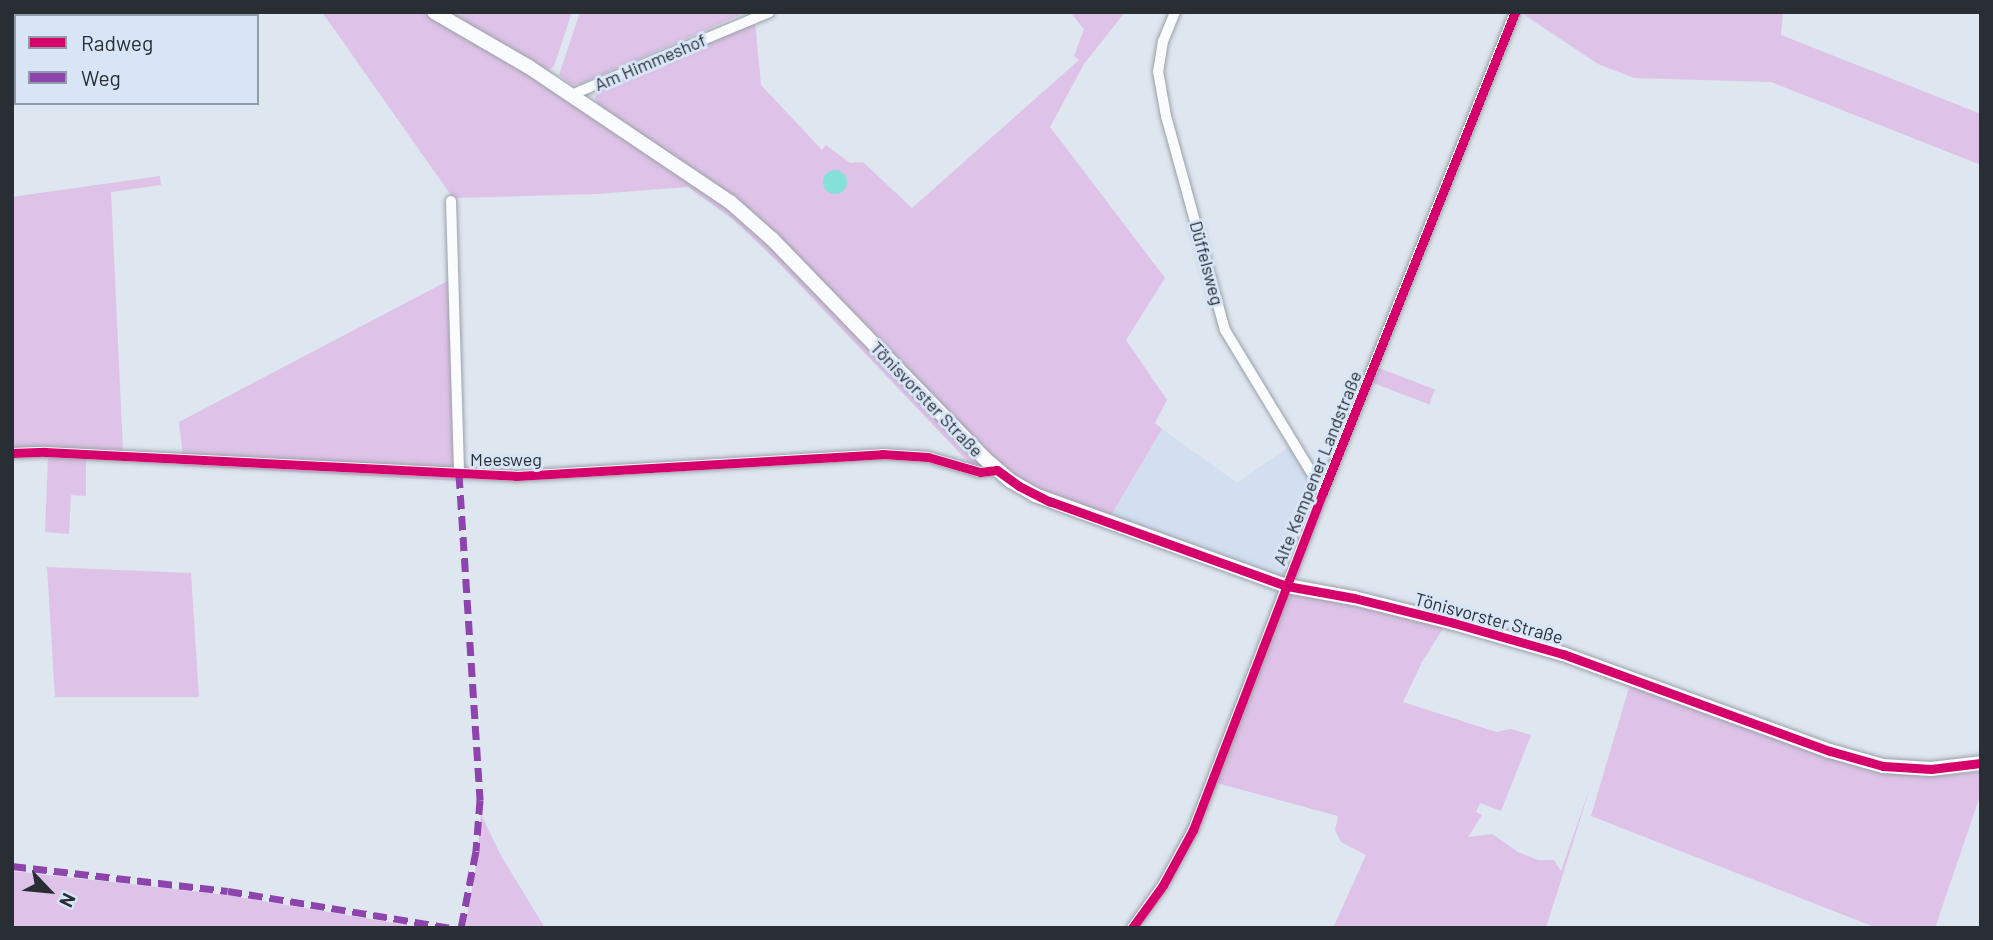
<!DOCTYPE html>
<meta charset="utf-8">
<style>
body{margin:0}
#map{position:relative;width:1993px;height:940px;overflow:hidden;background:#dee6f0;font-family:Barlow,sans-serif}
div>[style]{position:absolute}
.built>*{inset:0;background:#d1dff1}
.green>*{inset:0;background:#dec2e8;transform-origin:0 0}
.water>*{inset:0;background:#86e0da}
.round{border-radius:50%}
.roads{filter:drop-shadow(0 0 2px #9aa0a7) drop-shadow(0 0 2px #9aa0a7)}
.minor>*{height:10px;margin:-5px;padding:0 5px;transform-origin:5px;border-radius:5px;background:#fafbfd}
.secondary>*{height:14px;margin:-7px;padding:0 7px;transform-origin:7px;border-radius:7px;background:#fafbfd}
.quiet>*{height:7px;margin-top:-3.5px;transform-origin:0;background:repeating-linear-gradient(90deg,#8e44ad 0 14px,transparent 0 21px)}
.cycleway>*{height:9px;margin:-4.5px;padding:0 4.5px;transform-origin:4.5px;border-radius:4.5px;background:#d6006c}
span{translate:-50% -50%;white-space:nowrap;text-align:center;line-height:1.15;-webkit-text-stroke:6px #d7e5f7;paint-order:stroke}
.street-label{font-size:18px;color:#282e34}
.frame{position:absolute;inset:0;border:14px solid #282e34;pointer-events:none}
.legend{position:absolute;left:14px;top:14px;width:245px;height:91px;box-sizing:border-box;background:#d7e5f7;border:2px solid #919ca9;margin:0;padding:9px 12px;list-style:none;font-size:21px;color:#282e34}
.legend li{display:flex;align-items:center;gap:14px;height:35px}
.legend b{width:35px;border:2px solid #919ca9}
.north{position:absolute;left:14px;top:856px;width:70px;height:70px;-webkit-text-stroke:5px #d7e5f7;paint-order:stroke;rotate:116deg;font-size:19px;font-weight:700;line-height:28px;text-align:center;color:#282e34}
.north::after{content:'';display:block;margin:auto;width:24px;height:32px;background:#282e34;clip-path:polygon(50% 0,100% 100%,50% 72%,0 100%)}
</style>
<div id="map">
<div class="built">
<div style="clip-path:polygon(1162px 429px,1237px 483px,1290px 446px,1316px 491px,1281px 579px,1110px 517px)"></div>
</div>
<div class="green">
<div style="clip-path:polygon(322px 12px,423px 12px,480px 44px,691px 180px,765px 239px,982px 462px,978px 468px,971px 465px,781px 265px,734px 220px,688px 187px,596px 194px,453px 198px)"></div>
<div style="clip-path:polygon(446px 12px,572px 12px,554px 66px,548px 71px)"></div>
<div style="clip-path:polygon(580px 12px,747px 12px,580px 84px,572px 85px,559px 75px)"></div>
<div style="clip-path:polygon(evenodd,1070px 12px,1125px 12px,1084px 64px,1050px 127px,1165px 278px,1126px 340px,1167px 400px,1155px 423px,1162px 429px,1110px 517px,1049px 494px,1022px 480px,997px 461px,862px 321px,748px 209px,597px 103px,595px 97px,599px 89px,755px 21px,761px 85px,822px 150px,826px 145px,850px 163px,863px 162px,912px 208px,1079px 60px,1074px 56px,1084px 29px,1070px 12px,836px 170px,846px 176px,846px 187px,826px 189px,824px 178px,829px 172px,836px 170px)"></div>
<div style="clip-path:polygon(1520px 12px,1783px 12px,1781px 35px,1981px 114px,1981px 165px,1771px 82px,1634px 78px,1598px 64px)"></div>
<div style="clip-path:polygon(160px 176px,161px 185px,111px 192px,123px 451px,12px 449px,12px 197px)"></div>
<div style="clip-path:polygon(457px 276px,459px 481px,184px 466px,179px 422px)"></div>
<div style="left:1379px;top:368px;width:60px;height:16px;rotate:21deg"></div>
<div style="clip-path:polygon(48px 457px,86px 459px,86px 496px,71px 495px,69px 534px,45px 532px)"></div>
<div style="clip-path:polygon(47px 567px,191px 573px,199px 697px,55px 697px)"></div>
<div style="clip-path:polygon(1291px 592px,1444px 627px,1422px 662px,1403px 702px,1496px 732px,1511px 729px,1531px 735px,1501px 811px,1480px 803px,1476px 812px,1482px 815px,1468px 837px,1492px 834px,1518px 852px,1538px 860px,1554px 860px,1561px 871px,1591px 785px,1546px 928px,1333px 928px,1366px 855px,1341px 842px,1335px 830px,1338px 816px,1217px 783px)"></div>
<div style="clip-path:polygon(1630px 684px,1863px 769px,1924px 777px,1981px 772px,1981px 793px,1935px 928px,1877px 928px,1591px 816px)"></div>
<div style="clip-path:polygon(481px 814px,500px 854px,545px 928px,465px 928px,477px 861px)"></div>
<div style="clip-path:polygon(12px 871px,226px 895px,424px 928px,12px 928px)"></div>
</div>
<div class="water">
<div class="round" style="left:823px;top:170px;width:24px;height:24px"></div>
</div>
<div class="roads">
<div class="minor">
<div style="left:1175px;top:12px;width:31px;rotate:112deg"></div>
<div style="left:1163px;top:41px;width:30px;rotate:99deg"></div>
<div style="left:1158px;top:71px;width:46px;rotate:79.9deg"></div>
<div style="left:1166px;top:116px;width:222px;rotate:74.6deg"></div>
<div style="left:1225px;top:330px;width:189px;rotate:58.8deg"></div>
<div style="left:571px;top:95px;width:215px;rotate:-22.7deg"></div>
<div style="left:451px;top:201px;width:273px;rotate:88.3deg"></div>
<div style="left:12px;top:453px;width:33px;rotate:-2deg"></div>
<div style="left:45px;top:452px;width:471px;rotate:2.9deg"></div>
<div style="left:515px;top:476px;width:368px;rotate:-3.4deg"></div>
<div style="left:882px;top:454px;width:46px;rotate:3.7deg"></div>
<div style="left:928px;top:457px;width:54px;rotate:16.1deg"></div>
<div style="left:980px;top:472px;width:17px;rotate:-7deg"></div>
<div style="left:1132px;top:928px;width:53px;rotate:-54.2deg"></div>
<div style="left:1163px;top:885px;width:63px;rotate:-61.4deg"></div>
<div style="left:1193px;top:830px;width:362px;rotate:-69deg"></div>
<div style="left:1323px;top:492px;width:517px;rotate:-68.2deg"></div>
</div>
<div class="secondary">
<div style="left:434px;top:12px;width:110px;rotate:30.1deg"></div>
<div style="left:529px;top:67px;width:242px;rotate:33.9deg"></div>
<div style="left:730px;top:202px;width:56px;rotate:41.4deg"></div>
<div style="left:772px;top:239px;width:303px;rotate:45.9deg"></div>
<div style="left:983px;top:457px;width:37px;rotate:41deg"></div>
<div style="left:1011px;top:481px;width:28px;rotate:30deg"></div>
<div style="left:1035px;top:495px;width:268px;rotate:19.9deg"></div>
<div style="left:1287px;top:586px;width:68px;rotate:10.2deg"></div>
<div style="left:1354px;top:598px;width:103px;rotate:14deg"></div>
<div style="left:1454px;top:623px;width:113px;rotate:15.9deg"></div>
<div style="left:1563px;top:654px;width:284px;rotate:20deg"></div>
<div style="left:1830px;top:751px;width:55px;rotate:15.8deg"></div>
<div style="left:1883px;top:766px;width:48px;rotate:3.6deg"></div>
<div style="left:1931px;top:769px;width:50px;rotate:-6.8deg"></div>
</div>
</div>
<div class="quiet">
<div style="left:459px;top:474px;width:327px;rotate:86.3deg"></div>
<div style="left:480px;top:800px;width:51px;rotate:94.5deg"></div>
<div style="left:476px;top:851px;width:78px;rotate:101deg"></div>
<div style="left:12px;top:866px;width:217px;rotate:6.6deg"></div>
<div style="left:228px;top:891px;width:226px;rotate:9.4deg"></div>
</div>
<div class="cycleway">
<div style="left:12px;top:453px;width:33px;rotate:-2deg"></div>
<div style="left:45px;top:452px;width:471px;rotate:2.9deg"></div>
<div style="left:515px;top:476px;width:368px;rotate:-3.4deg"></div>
<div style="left:882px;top:454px;width:46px;rotate:3.7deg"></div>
<div style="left:928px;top:457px;width:54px;rotate:16.1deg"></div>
<div style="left:980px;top:472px;width:17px;rotate:-7deg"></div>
<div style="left:997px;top:470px;width:27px;rotate:36deg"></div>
<div style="left:1019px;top:486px;width:34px;rotate:27deg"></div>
<div style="left:1049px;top:501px;width:253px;rotate:19.7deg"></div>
<div style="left:1287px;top:586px;width:68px;rotate:10.2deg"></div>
<div style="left:1354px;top:598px;width:103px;rotate:14deg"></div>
<div style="left:1454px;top:623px;width:113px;rotate:15.9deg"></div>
<div style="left:1563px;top:654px;width:284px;rotate:20deg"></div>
<div style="left:1830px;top:751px;width:55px;rotate:15.8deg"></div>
<div style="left:1883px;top:766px;width:48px;rotate:3.6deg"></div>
<div style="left:1931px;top:769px;width:50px;rotate:-6.8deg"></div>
<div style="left:1132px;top:928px;width:53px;rotate:-54.2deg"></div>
<div style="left:1163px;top:885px;width:63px;rotate:-61.4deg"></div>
<div style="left:1193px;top:830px;width:362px;rotate:-69deg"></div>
<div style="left:1323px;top:492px;width:517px;rotate:-68.2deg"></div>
</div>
<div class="street-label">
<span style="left:650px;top:62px;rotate:-23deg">Am Himmeshof</span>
<span style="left:1207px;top:263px;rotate:75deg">Düffelsweg</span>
<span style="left:927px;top:399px;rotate:46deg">Tönisvorster Straße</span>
<span style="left:506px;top:459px">Meesweg</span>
<span style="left:1317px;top:468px;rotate:-68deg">Alte Kempener Landstraße</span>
<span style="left:1489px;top:618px;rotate:15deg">Tönisvorster Straße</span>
</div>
<div class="frame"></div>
<ul class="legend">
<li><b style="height:9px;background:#d6006c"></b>Radweg</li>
<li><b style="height:9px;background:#8e44ad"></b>Weg</li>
</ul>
<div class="north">N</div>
</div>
